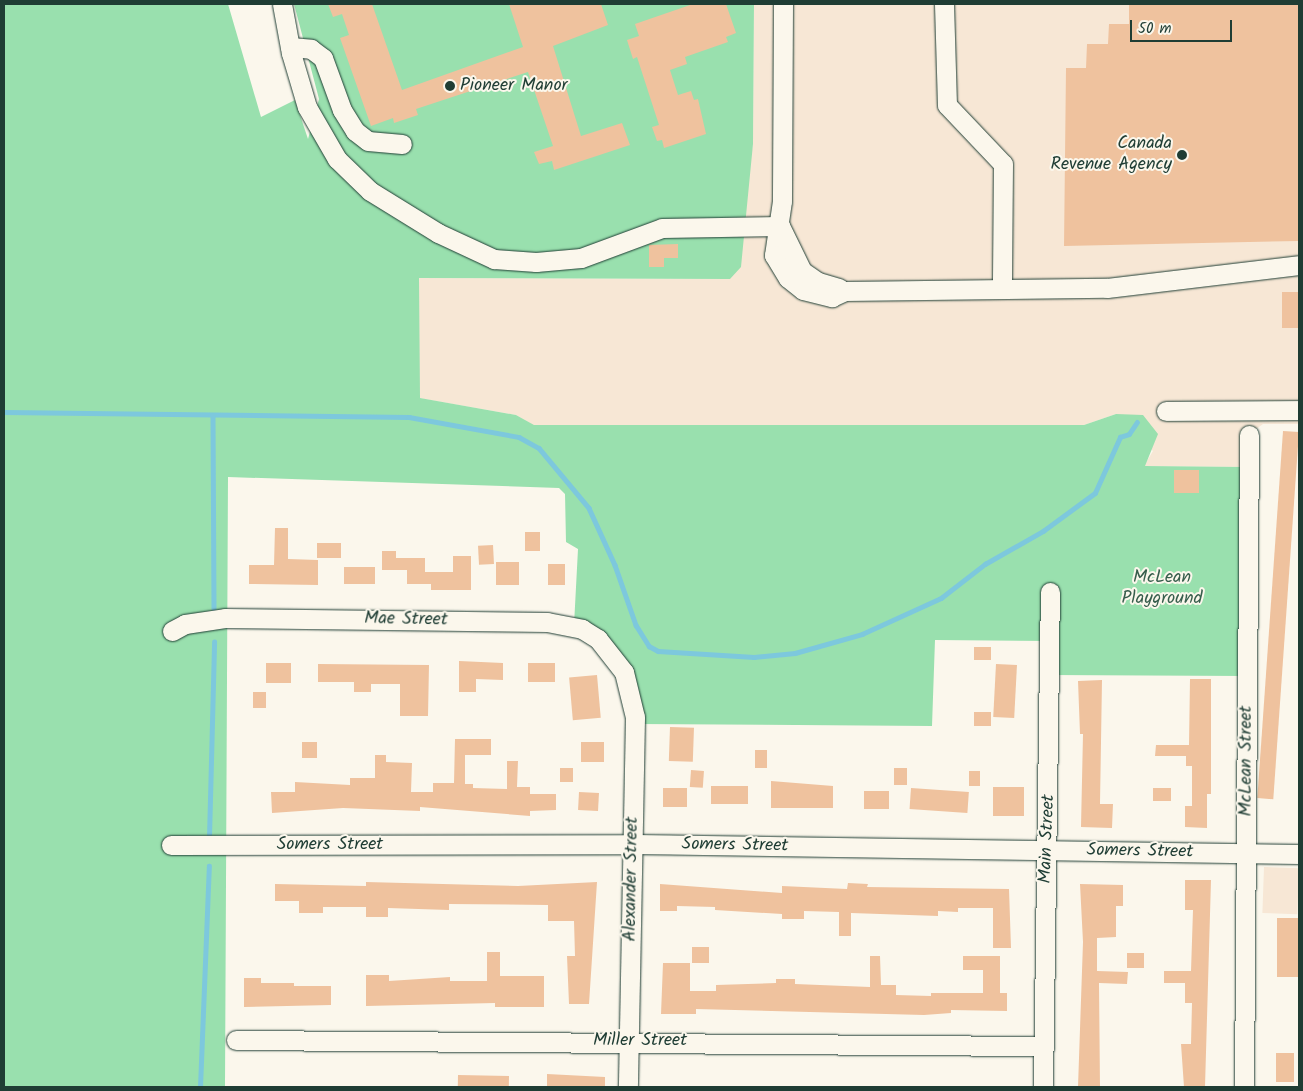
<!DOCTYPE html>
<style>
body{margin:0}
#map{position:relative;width:1303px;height:1091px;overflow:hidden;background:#fbf7ec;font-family:Kalam,sans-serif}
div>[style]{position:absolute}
.built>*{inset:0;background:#f7e7d5;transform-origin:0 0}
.green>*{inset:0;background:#99e0ae}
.stream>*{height:4.5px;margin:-2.25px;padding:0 2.25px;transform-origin:2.25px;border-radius:2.25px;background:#7dc8dd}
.building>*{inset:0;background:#efc29e;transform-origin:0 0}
.roads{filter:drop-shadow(0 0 1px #1f3d34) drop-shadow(0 0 1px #1f3d34)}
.minor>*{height:19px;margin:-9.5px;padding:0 9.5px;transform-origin:9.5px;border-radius:9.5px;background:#fbf7ec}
.dots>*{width:14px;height:14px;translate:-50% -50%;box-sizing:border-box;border:2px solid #fbf7ec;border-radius:50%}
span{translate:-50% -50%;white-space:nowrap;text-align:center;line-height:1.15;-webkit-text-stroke:4px #fbf7ec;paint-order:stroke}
.poi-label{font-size:18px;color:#1f3d34}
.left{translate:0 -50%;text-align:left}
.right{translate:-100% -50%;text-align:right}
.park-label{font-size:18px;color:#375e4c}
.street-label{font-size:18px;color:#1f3d34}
.frame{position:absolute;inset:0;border:5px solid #1f3d34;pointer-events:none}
.scale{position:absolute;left:1130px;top:20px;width:102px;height:22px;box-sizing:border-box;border:2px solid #1f3d34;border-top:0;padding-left:6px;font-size:15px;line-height:18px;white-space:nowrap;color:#1f3d34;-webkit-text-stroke:4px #fbf7ec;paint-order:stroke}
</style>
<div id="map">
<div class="built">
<div style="clip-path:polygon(754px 4px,1299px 4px,1299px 424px,1263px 424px,1248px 435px,1247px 467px,1144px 466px,1153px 451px,1116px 414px,1084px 425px,533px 425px,516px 415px,419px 398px,419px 278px,730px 279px,753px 144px)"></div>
<div style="left:1264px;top:867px;width:35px;height:46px;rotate:2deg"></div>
</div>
<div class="green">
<div style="clip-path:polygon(4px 4px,228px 4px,261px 117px,295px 100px,308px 139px,319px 99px,294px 4px,754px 4px,753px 144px,741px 267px,730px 279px,419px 278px,420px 398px,516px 415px,534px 425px,1084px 425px,1116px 414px,1143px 415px,1158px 434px,1145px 466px,1247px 467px,1246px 676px,1050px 675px,1050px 641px,935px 640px,932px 726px,637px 724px,625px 670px,574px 625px,578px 549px,566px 542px,565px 494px,559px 488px,228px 477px,225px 1087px,4px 1087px)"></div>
</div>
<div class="stream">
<div style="left:4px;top:412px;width:405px;rotate:0.7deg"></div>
<div style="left:409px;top:417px;width:112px;rotate:10.3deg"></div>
<div style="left:519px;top:437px;width:23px;rotate:29deg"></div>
<div style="left:539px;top:448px;width:78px;rotate:50.2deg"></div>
<div style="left:589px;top:508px;width:63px;rotate:65.5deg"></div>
<div style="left:615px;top:565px;width:64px;rotate:70.7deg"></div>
<div style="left:636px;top:625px;width:25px;rotate:58deg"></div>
<div style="left:649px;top:646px;width:10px;rotate:29deg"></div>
<div style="left:658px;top:651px;width:96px;rotate:3.6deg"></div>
<div style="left:754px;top:657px;width:41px;rotate:-5.6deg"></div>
<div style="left:795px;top:653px;width:70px;rotate:-15.8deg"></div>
<div style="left:862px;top:634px;width:87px;rotate:-24.5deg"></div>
<div style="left:941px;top:598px;width:56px;rotate:-37.7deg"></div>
<div style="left:985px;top:564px;width:67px;rotate:-29.6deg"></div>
<div style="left:1043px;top:531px;width:64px;rotate:-36.2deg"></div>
<div style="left:1095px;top:493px;width:61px;rotate:-65.9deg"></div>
<div style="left:1120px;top:437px;width:9px;rotate:-18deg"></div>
<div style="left:1129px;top:434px;width:14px;rotate:-56deg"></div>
<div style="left:213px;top:415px;width:193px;rotate:89.7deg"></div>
<div style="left:209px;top:837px;width:195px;rotate:-88.5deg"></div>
<div style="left:200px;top:1087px;width:221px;rotate:-87.7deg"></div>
</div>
<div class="building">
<div style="clip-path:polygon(328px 4px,372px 4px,402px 90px,523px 47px,509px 4px,601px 4px,608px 25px,553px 46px,581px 136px,622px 123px,630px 145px,554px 170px,552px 161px,539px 164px,534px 152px,553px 146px,528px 72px,416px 109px,418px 115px,394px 123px,393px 118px,371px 126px,340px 38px,349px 35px,342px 14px,333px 17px)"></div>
<div style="clip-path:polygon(693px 4px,726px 4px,736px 33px,726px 37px,728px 42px,685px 57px,687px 64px,670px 70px,678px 95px,691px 91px,694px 100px,698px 99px,706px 134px,664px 148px,662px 140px,657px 141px,652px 127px,659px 125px,637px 57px,633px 59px,627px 40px,639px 36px,635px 24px)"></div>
<div style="clip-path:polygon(1129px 4px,1299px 4px,1299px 241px,1064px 246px,1066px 68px,1086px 68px,1087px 44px,1108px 44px,1109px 24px,1129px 24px)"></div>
<div style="clip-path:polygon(678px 244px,678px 258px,664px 258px,664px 267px,649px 267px,649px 245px)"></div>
<div style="left:1282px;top:292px;width:17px;height:36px"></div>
<div style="left:1283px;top:431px;width:16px;height:368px;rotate:4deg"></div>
<div style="left:1174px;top:470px;width:25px;height:23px"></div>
<div style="clip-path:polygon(275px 528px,288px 528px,288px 559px,318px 560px,318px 585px,249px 584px,249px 565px,274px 565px)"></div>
<div style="left:525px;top:532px;width:15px;height:19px"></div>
<div style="left:317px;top:543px;width:24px;height:15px"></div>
<div style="left:493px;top:545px;width:19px;height:15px;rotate:87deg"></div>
<div style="clip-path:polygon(382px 551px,396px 551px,396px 558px,425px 558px,425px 572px,453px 572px,453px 556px,471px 556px,471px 590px,431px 590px,431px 584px,407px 584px,407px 570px,382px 570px)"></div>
<div style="left:496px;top:562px;width:23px;height:23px"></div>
<div style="left:548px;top:564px;width:17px;height:21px"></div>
<div style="left:344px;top:567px;width:31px;height:17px"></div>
<div style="left:974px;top:647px;width:17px;height:13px"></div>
<div style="clip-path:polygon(459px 661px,503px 663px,503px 680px,476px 679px,476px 692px,459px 692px)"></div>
<div style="left:266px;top:663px;width:25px;height:20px"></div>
<div style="left:528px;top:663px;width:27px;height:19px"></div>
<div style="clip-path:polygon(318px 664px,429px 665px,428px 716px,400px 716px,400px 684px,371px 684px,371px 692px,354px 692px,354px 682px,318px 682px)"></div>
<div style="left:996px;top:664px;width:21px;height:53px;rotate:3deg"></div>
<div style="left:597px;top:675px;width:43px;height:28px;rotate:85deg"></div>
<div style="clip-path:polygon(1190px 679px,1211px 679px,1211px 794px,1207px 794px,1207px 828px,1185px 827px,1185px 806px,1192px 806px,1192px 766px,1186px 766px,1186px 756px,1155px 756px,1156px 745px,1189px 745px)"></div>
<div style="clip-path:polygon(1102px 680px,1100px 804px,1113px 804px,1112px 828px,1081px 827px,1083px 734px,1080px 734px,1078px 681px)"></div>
<div style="left:253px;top:692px;width:13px;height:16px"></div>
<div style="left:974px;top:712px;width:17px;height:14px"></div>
<div style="left:670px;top:727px;width:24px;height:34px;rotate:2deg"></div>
<div style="clip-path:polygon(455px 739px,491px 739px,491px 755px,465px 755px,465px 784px,473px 784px,473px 788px,507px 789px,507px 761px,518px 761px,517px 787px,530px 787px,530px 794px,556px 794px,556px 810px,530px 811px,530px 816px,420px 807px,420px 811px,343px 808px,272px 813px,271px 792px,295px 792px,295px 782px,350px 785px,350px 778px,375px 778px,375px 755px,386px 755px,386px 762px,412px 763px,411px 792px,433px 792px,433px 783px,454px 783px)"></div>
<div style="left:317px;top:742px;width:16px;height:15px;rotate:90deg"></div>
<div style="left:581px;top:742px;width:23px;height:20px"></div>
<div style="left:755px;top:750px;width:12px;height:18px"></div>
<div style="left:560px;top:768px;width:13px;height:14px"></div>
<div style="left:894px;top:768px;width:13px;height:17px"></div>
<div style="left:691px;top:770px;width:13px;height:17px;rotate:4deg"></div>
<div style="left:969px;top:771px;width:11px;height:15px"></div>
<div style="clip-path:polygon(771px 781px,833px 786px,833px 808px,771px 808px)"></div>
<div style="left:711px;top:786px;width:37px;height:18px"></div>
<div style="left:993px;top:787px;width:31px;height:29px"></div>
<div style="left:663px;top:788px;width:24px;height:19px"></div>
<div style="left:911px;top:788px;width:58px;height:21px;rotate:4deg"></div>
<div style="left:1153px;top:788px;width:18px;height:13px"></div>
<div style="left:864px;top:791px;width:25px;height:18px"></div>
<div style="left:579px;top:792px;width:20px;height:18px;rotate:3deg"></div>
<div style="clip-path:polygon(1185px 880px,1211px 880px,1205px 1087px,1184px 1087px,1181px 1044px,1191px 1044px,1192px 1003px,1185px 1003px,1185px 983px,1164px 983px,1164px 971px,1191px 971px,1193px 910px,1185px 910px)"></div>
<div style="clip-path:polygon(366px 882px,518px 886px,597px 882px,589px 1004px,569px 1004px,567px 956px,575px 956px,574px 921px,548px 921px,548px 905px,449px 904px,449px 910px,388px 908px,388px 917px,366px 917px,366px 907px,323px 907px,323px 913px,299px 913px,299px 901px,275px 901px,275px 884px,366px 886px)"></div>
<div style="clip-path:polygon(848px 883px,868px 884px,867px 887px,1009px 889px,1011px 948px,993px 948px,993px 908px,958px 908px,958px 912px,938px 911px,938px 916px,851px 913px,851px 936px,839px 936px,839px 912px,804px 911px,804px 919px,782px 919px,782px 914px,715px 910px,715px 907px,677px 906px,677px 911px,660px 911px,660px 884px,782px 893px,782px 886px,847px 889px)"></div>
<div style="clip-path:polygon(1080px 884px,1123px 885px,1123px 906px,1116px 906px,1116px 937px,1097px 938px,1097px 971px,1128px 972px,1127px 984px,1099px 983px,1100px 1087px,1078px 1087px,1083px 942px)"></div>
<div style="left:1277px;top:918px;width:22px;height:59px"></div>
<div style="left:692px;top:947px;width:17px;height:16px"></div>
<div style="clip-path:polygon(487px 952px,500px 952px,500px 976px,544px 976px,544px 1007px,495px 1007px,495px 1003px,366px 1006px,366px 975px,389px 975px,389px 981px,450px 977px,450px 981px,487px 981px)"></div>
<div style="left:1127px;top:953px;width:17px;height:15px"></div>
<div style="clip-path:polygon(870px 956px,880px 956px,881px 985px,896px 985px,896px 995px,931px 996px,931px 993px,983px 993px,983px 970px,963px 970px,963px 956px,1000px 956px,1000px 993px,1007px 993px,1007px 1011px,951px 1010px,951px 1013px,924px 1015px,696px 1009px,696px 1014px,661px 1014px,663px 963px,690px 963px,690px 991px,716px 991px,716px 985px,776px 983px,776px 979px,795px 979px,795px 984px,870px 987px)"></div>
<div style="clip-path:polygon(244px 978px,261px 978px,261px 983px,294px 983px,294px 986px,331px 986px,331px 1005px,244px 1007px)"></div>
<div style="left:1276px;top:1053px;width:18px;height:29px"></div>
<div style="clip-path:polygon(547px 1074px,605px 1077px,605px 1087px,547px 1087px)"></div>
<div style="left:458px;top:1075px;width:51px;height:12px;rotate:1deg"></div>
</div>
<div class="roads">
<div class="minor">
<div style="left:282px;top:4px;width:50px;rotate:79.6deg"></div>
<div style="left:291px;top:53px;width:56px;rotate:73.5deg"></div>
<div style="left:307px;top:107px;width:60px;rotate:60deg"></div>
<div style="left:337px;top:159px;width:46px;rotate:44.1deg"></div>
<div style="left:370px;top:191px;width:80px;rotate:31.7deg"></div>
<div style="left:438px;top:233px;width:62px;rotate:24.9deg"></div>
<div style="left:494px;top:259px;width:42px;rotate:4.1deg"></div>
<div style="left:536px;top:262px;width:45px;rotate:-5.1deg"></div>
<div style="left:581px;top:258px;width:86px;rotate:-20.3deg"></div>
<div style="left:662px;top:228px;width:118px;rotate:-1deg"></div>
<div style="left:783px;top:4px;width:197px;rotate:90.3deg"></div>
<div style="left:782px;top:201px;width:55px;rotate:98.4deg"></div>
<div style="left:774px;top:255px;width:27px;rotate:59deg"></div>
<div style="left:788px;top:278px;width:19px;rotate:39deg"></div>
<div style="left:803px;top:290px;width:30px;rotate:14deg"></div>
<div style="left:832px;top:297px;width:14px;rotate:-25deg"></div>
<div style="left:845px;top:291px;width:262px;rotate:-0.7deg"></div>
<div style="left:1107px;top:288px;width:193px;rotate:-6.8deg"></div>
<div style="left:944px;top:4px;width:101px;rotate:88.3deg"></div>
<div style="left:947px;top:105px;width:81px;rotate:46.5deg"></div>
<div style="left:1003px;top:164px;width:123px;rotate:90.5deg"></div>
<div style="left:290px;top:47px;width:21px;rotate:5deg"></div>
<div style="left:311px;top:49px;width:15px;rotate:37deg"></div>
<div style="left:323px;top:58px;width:55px;rotate:69.9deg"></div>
<div style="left:342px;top:110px;width:25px;rotate:58deg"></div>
<div style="left:355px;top:131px;width:16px;rotate:38deg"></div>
<div style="left:368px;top:141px;width:34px;rotate:5deg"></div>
<div style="left:780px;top:226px;width:50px;rotate:63.9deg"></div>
<div style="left:802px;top:271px;width:19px;rotate:35deg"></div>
<div style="left:818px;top:282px;width:22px;rotate:16deg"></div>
<div style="left:1166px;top:411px;width:133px;rotate:-0.4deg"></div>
<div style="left:172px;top:631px;width:15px;rotate:-28deg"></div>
<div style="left:185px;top:624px;width:40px;rotate:-8.5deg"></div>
<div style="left:225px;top:618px;width:322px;rotate:0.7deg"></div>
<div style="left:547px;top:622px;width:36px;rotate:11deg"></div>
<div style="left:582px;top:629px;width:19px;rotate:32deg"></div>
<div style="left:598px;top:639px;width:42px;rotate:51.8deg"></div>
<div style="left:624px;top:672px;width:46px;rotate:76.3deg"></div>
<div style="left:635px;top:717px;width:370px;rotate:91.1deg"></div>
<div style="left:171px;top:845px;width:462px;rotate:-0.1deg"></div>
<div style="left:633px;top:844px;width:666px;rotate:0.86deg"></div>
<div style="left:236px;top:1040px;width:808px;rotate:0.43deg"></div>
<div style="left:1043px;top:1087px;width:495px;rotate:-89.2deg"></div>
<div style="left:1244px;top:1087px;width:652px;rotate:-89.56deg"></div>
</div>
</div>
<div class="dots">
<div style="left:450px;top:86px;background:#1f3d34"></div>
<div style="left:1182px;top:155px;background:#1f3d34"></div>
</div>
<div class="poi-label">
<span class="left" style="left:460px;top:86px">Pioneer Manor</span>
<span class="right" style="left:1172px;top:155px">Canada<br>Revenue Agency</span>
</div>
<div class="park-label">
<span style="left:1162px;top:589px">McLean<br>Playground</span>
</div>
<div class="street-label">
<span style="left:406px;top:620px;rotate:1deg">Mae Street</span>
<span style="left:1247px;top:761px;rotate:-90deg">McLean Street</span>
<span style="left:1048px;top:839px;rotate:-88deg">Main Street</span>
<span style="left:330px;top:845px">Somers Street</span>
<span style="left:735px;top:846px;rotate:1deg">Somers Street</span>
<span style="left:1140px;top:852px;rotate:1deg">Somers Street</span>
<span style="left:632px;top:879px;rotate:-89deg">Alexander Street</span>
<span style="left:640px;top:1041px">Miller Street</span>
</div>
<div class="frame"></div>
<div class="scale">50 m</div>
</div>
